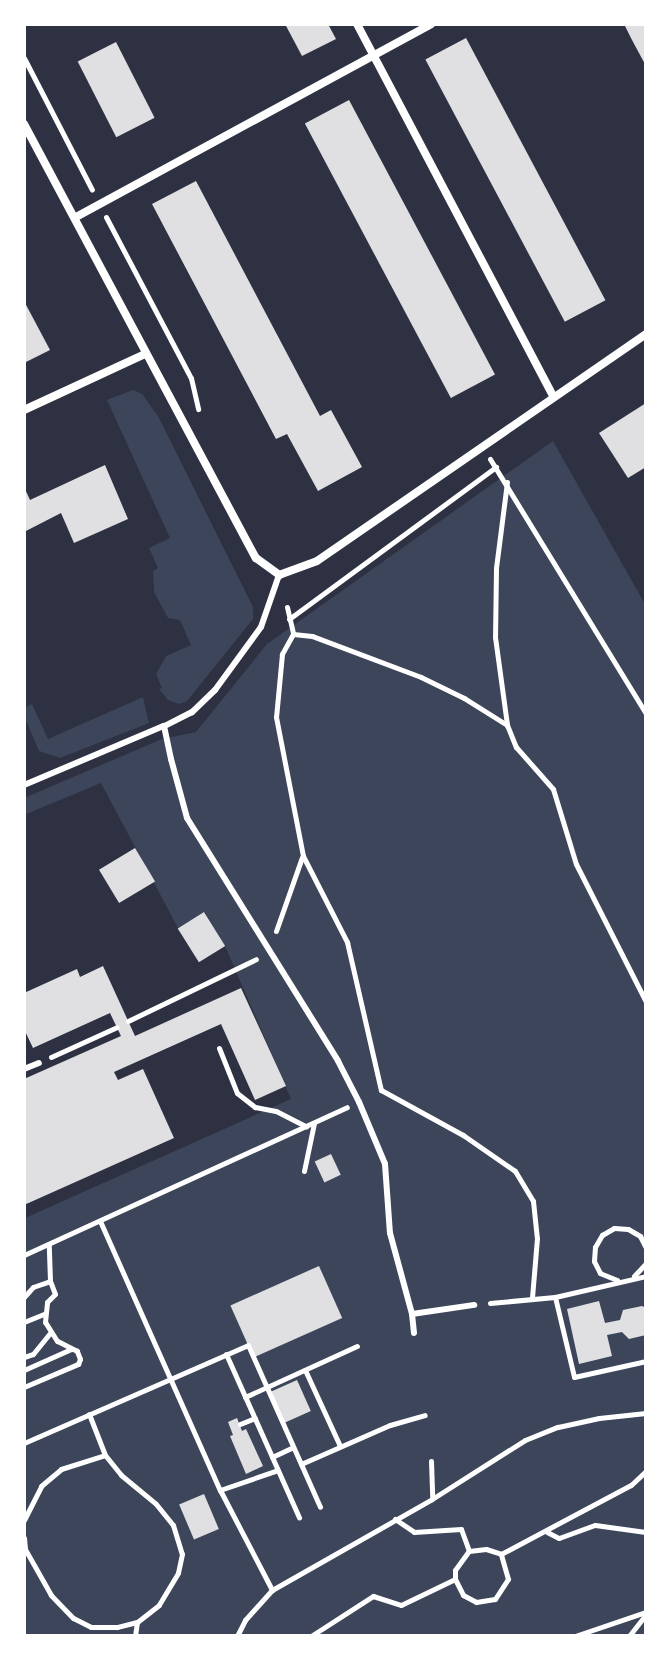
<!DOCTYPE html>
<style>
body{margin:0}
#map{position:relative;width:670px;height:1660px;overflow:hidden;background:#2d3142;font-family:Jost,sans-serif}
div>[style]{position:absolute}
.green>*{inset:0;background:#3c4559}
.building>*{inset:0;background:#e0e0e3;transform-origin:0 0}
.path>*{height:5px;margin:-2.5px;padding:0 2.5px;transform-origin:2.5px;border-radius:2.5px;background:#fff}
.service>*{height:6px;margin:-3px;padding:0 3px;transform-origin:3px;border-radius:3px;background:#fff}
.minor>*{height:8px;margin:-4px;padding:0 4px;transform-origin:4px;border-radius:4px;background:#fff}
span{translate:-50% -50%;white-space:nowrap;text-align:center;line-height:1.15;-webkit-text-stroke:8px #fff;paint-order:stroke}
.frame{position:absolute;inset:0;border:26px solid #fff;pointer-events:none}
</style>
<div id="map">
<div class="green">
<div style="clip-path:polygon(133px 390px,142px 394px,158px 416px,253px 607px,253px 619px,187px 701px,179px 704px,168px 700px,159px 689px,162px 688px,156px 674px,166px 656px,191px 645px,180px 620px,168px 618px,154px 592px,153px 571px,158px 568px,149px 548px,170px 538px,107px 400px)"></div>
<div style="clip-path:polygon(553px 441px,646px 606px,646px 1636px,24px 1636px,25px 1218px,291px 1099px,225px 946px,205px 912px,178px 928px,101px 783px,24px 815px,24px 798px,162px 739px,196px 732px,267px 644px)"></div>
<div style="clip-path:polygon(143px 697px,149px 723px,60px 758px,39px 751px,24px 716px,24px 708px,32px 704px,48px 739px)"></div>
</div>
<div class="building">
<div style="clip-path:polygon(285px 24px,328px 24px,336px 39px,302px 56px)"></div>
<div style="clip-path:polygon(624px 24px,646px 24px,646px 66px,632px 40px)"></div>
<div style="left:466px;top:38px;width:297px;height:46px;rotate:62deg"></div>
<div style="left:116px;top:42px;width:85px;height:43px;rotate:63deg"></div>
<div style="left:349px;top:100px;width:311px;height:50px;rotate:62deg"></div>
<div style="clip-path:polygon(196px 181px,320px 416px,331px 410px,362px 467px,318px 491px,287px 434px,276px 439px,152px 204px)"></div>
<div style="clip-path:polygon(24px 301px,50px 350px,24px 363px)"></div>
<div style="clip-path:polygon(646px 403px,646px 467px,628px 478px,599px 433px)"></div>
<div style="clip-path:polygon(105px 465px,128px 519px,74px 543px,61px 513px,24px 532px,24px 487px,30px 500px)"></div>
<div style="left:135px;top:848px;width:39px;height:42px;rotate:59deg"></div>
<div style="left:204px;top:912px;width:40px;height:31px;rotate:58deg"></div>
<div style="clip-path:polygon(103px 966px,135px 1036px,241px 988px,286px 1086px,255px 1100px,221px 1024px,114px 1072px,118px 1080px,143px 1069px,174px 1138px,24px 1205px,24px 1079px,121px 1036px,110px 1013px,33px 1048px,24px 1029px,24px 993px,77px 969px,80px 977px)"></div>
<div style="left:331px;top:1154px;width:23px;height:18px;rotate:65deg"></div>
<div style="left:319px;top:1266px;width:57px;height:97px;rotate:66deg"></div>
<div style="clip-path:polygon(599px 1301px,605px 1323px,620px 1320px,623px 1310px,642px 1306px,646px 1308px,646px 1335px,629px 1339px,622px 1332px,607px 1335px,612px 1356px,579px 1364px,567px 1309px)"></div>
<div style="left:297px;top:1380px;width:34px;height:30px;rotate:66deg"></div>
<div style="clip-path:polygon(237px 1418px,242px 1431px,246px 1429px,263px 1466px,246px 1474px,230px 1436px,233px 1435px,228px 1422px)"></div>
<div style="left:204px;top:1494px;width:38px;height:27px;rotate:67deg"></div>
</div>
<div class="path">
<div style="left:24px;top:58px;width:148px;rotate:62.7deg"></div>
<div style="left:106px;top:217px;width:182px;rotate:62.2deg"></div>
<div style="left:191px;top:378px;width:32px;rotate:77deg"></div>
<div style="left:490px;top:459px;width:299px;rotate:58.5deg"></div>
<div style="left:507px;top:482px;width:87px;rotate:97.3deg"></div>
<div style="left:496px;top:568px;width:69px;rotate:90.8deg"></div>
<div style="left:495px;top:637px;width:89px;rotate:82.2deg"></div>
<div style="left:507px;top:725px;width:24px;rotate:68deg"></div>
<div style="left:516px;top:747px;width:56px;rotate:48.6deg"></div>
<div style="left:553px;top:789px;width:78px;rotate:73deg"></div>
<div style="left:576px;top:864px;width:155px;rotate:63.1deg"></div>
<div style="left:287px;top:607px;width:28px;rotate:77deg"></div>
<div style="left:289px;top:619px;width:257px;rotate:-36.3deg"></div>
<div style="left:507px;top:725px;width:51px;rotate:-147.9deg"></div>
<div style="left:464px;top:698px;width:48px;rotate:-154deg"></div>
<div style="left:421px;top:677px;width:116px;rotate:-159.4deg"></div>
<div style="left:312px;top:636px;width:19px;rotate:-174deg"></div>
<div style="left:293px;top:634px;width:23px;rotate:119deg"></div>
<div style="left:282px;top:654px;width:63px;rotate:95.4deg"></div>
<div style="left:276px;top:717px;width:142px;rotate:79deg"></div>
<div style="left:303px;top:856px;width:97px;rotate:62.9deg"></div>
<div style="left:347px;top:942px;width:152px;rotate:77.1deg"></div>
<div style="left:381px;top:1090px;width:94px;rotate:28.8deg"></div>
<div style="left:463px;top:1135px;width:63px;rotate:34.7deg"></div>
<div style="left:515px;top:1171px;width:35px;rotate:59deg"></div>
<div style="left:533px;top:1201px;width:37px;rotate:84deg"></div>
<div style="left:537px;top:1238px;width:60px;rotate:94.8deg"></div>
<div style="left:276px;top:931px;width:78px;rotate:-70.6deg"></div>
<div style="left:128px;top:1021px;width:142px;rotate:-25.8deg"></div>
<div style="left:219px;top:1048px;width:48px;rotate:68.2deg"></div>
<div style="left:237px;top:1093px;width:23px;rotate:38deg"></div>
<div style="left:255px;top:1107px;width:21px;rotate:11deg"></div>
<div style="left:276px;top:1111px;width:34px;rotate:27deg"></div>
<div style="left:51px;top:1057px;width:72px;rotate:-24.4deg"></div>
<div style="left:304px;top:1171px;width:49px;rotate:-78.2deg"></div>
<div style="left:100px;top:1221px;width:295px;rotate:66deg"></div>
<div style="left:220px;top:1490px;width:113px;rotate:62.5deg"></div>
<div style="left:24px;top:1255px;width:355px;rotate:-24.6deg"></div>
<div style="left:634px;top:1276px;width:18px;rotate:-47deg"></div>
<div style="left:646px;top:1263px;width:9px;rotate:-90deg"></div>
<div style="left:617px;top:1280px;width:18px;rotate:-158deg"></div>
<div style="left:600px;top:1273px;width:13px;rotate:-117deg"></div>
<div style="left:594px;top:1261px;width:14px;rotate:-86deg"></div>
<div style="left:595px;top:1247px;width:14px;rotate:-60deg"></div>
<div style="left:602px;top:1235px;width:14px;rotate:-30deg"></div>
<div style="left:614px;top:1228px;width:14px;rotate:4deg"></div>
<div style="left:628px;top:1229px;width:14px;rotate:30deg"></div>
<div style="left:640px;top:1236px;width:13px;rotate:63deg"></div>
<div style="left:24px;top:1297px;width:13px;rotate:-48deg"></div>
<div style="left:33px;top:1287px;width:18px;rotate:-19deg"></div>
<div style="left:555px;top:1297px;width:82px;rotate:76.6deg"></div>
<div style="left:574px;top:1377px;width:74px;rotate:-12.5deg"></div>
<div style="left:490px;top:1303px;width:65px;rotate:-5.3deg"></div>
<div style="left:555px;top:1297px;width:93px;rotate:-13deg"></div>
<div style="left:24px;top:1322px;width:22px;rotate:-22deg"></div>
<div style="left:226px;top:1354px;width:179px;rotate:65.9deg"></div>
<div style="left:24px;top:1357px;width:9px;rotate:-18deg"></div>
<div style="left:33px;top:1354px;width:27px;rotate:-51deg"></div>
<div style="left:24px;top:1370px;width:51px;rotate:-24.1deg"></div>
<div style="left:305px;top:1370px;width:84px;rotate:65.3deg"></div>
<div style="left:24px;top:1387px;width:59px;rotate:-23.1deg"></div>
<div style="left:78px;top:1364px;width:5px;rotate:-68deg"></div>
<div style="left:80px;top:1359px;width:9px;rotate:-111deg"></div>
<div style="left:77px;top:1351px;width:22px;rotate:-153deg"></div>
<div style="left:57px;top:1341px;width:22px;rotate:-122deg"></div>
<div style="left:45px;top:1322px;width:20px;rotate:-84deg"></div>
<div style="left:47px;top:1302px;width:11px;rotate:-45deg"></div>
<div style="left:55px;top:1294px;width:14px;rotate:-111deg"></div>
<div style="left:50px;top:1281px;width:37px;rotate:-92deg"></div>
<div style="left:245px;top:1397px;width:123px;rotate:-24.5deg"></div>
<div style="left:89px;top:1414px;width:44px;rotate:68.7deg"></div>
<div style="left:240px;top:1424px;width:16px;rotate:-22deg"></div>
<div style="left:24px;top:1443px;width:244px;rotate:-23.6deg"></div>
<div style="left:248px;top:1345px;width:177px;rotate:66deg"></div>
<div style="left:272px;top:1457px;width:23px;rotate:-25deg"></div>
<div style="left:431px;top:1461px;width:37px;rotate:88deg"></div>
<div style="left:301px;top:1464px;width:97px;rotate:-23.7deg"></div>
<div style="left:390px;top:1425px;width:36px;rotate:-16deg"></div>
<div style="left:220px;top:1490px;width:61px;rotate:-19deg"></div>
<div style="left:395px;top:1519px;width:23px;rotate:34deg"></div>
<div style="left:414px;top:1532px;width:47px;rotate:-3.7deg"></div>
<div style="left:461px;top:1529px;width:23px;rotate:70deg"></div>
<div style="left:24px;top:1520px;width:38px;rotate:-63deg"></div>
<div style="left:41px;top:1486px;width:26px;rotate:-40deg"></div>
<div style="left:61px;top:1469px;width:46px;rotate:-17.7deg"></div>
<div style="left:105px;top:1455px;width:26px;rotate:51deg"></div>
<div style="left:121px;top:1475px;width:45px;rotate:39.6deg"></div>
<div style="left:156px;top:1504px;width:27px;rotate:51deg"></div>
<div style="left:173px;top:1525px;width:30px;rotate:73deg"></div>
<div style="left:182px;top:1554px;width:19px;rotate:102deg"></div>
<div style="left:178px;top:1573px;width:37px;rotate:121deg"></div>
<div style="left:159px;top:1605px;width:28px;rotate:142deg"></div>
<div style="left:137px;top:1622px;width:21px;rotate:166deg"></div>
<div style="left:117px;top:1627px;width:26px;rotate:180deg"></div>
<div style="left:91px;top:1627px;width:20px;rotate:-153deg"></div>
<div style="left:73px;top:1618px;width:32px;rotate:-134deg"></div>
<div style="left:51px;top:1595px;width:53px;rotate:-119.5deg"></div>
<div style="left:25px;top:1549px;width:11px;rotate:-95deg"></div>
<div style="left:547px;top:1532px;width:13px;rotate:27deg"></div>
<div style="left:559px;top:1538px;width:38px;rotate:-20deg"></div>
<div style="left:595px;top:1525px;width:51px;rotate:7.8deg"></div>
<div style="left:455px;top:1579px;width:18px;rotate:63deg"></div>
<div style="left:463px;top:1595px;width:15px;rotate:28deg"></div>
<div style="left:476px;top:1602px;width:19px;rotate:-9deg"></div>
<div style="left:495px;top:1599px;width:24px;rotate:-57deg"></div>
<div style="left:508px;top:1579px;width:26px;rotate:-106deg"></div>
<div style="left:135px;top:1636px;width:14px;rotate:-82deg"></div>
<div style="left:237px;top:1636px;width:18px;rotate:-63deg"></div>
<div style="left:245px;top:1620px;width:40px;rotate:-48deg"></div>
<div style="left:272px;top:1590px;width:184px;rotate:-29.6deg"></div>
<div style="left:432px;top:1499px;width:110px;rotate:-32.4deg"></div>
<div style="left:525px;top:1440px;width:35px;rotate:-22deg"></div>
<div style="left:558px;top:1427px;width:42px;rotate:-12.4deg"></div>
<div style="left:599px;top:1418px;width:47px;rotate:-6.1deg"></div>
<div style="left:311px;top:1636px;width:74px;rotate:-32.8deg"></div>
<div style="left:373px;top:1596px;width:29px;rotate:18deg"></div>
<div style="left:401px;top:1605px;width:60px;rotate:-25.7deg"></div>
<div style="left:455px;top:1579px;width:9px;rotate:-90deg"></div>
<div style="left:455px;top:1570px;width:24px;rotate:-54deg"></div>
<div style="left:469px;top:1551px;width:17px;rotate:-7deg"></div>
<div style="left:486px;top:1549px;width:16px;rotate:18deg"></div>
<div style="left:501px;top:1554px;width:147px;rotate:-28deg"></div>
<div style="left:631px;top:1485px;width:21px;rotate:-43deg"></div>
<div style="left:575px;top:1636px;width:75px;rotate:-18.7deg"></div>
<div style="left:629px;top:1636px;width:28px;rotate:-52deg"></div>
</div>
<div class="service">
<div style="left:279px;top:575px;width:55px;rotate:109.1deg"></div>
<div style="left:261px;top:627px;width:78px;rotate:126.1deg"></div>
<div style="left:215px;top:690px;width:32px;rotate:136deg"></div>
<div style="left:192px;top:712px;width:31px;rotate:153deg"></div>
<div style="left:164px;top:726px;width:34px;rotate:78deg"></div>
<div style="left:171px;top:759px;width:61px;rotate:74.8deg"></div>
<div style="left:187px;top:818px;width:286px;rotate:58.1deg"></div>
<div style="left:338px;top:1061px;width:46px;rotate:62.9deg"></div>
<div style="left:359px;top:1102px;width:67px;rotate:67.2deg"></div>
<div style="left:385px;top:1164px;width:69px;rotate:85.9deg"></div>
<div style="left:390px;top:1233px;width:84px;rotate:74.8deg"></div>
<div style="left:412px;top:1314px;width:63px;rotate:-8.3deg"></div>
<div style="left:24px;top:785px;width:152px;rotate:-22.9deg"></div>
<div style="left:24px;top:1069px;width:16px;rotate:-22deg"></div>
<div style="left:412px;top:1314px;width:19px;rotate:84deg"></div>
</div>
<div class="minor">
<div style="left:357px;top:24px;width:420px;rotate:62.2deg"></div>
<div style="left:24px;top:124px;width:492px;rotate:61.9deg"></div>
<div style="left:256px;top:558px;width:29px;rotate:36deg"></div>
<div style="left:279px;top:575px;width:40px;rotate:-20.2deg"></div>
<div style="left:317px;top:561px;width:400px;rotate:-34.6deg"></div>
<div style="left:76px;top:217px;width:404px;rotate:-28.5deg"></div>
<div style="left:24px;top:410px;width:133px;rotate:-24.8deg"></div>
</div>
<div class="frame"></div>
</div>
